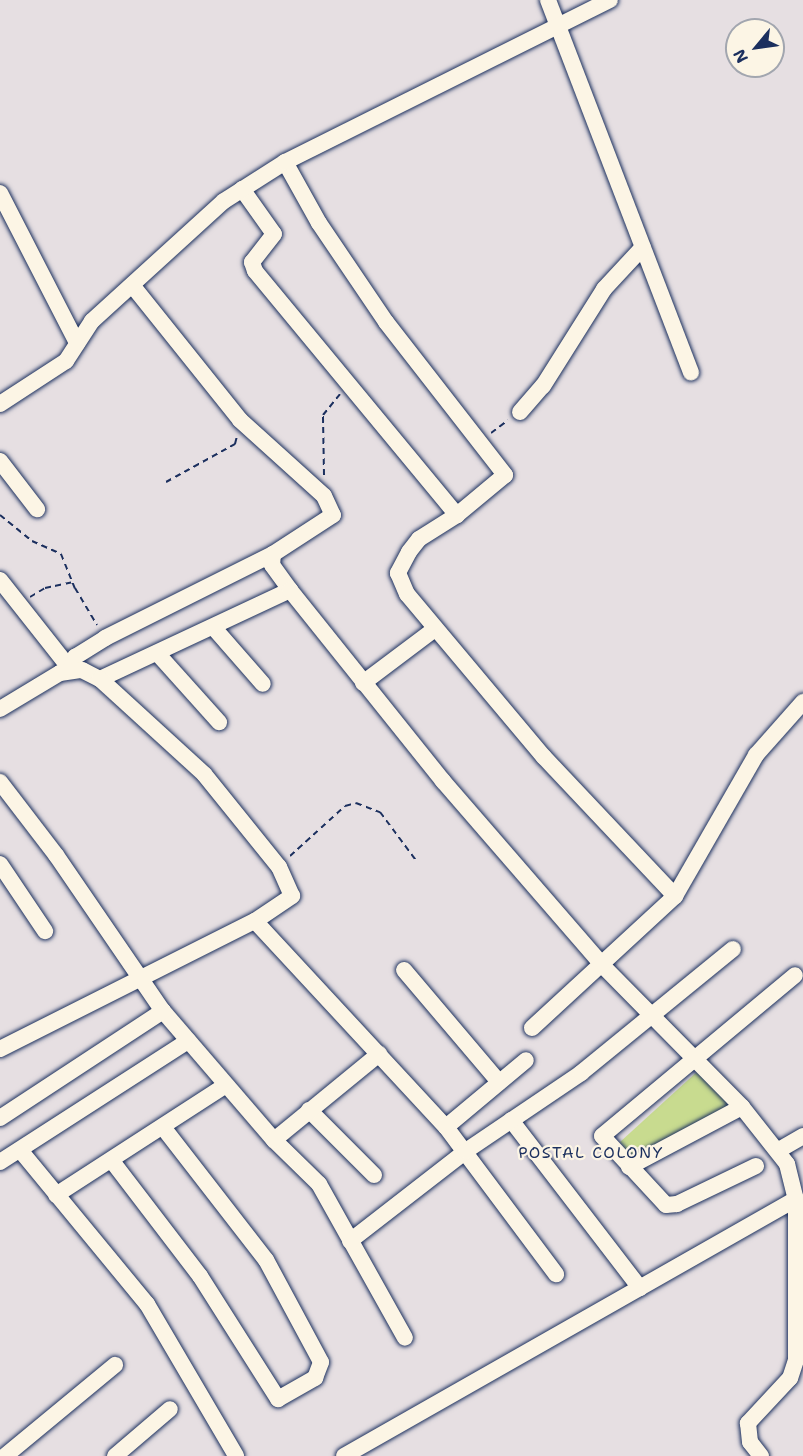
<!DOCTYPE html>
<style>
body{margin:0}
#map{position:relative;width:803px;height:1456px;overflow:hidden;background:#e6dfe2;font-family:"Shantell Sans",sans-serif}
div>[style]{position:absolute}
.green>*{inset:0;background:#c8db8f}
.path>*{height:2px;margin-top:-1px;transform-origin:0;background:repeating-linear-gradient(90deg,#1b2f5e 0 6px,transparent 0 10.5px)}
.roads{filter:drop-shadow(0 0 2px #1b2f5e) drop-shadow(0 0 2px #1b2f5e)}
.minor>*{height:16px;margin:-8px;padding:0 8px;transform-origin:8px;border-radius:8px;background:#fcf5e5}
span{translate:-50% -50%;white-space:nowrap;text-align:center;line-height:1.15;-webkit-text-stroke:4.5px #fcf5e5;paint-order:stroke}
.neighbourhood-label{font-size:16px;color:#1b2f5e;letter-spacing:1.5px}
.north{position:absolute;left:725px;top:18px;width:60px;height:60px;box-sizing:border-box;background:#fcf5e5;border:2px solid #a2a6af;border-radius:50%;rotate:241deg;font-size:16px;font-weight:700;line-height:24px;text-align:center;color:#1b2f5e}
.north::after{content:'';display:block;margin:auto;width:21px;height:27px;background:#1b2f5e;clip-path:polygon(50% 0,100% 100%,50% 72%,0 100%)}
</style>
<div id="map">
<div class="green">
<div style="clip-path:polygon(700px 1069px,733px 1106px,633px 1159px,620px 1142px)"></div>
</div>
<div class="path">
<div style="left:491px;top:433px;width:21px;rotate:-37deg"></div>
<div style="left:324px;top:475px;width:60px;rotate:-91deg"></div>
<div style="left:323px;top:415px;width:27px;rotate:-51deg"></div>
<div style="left:166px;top:482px;width:79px;rotate:-28.8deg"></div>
<div style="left:235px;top:444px;width:8px;rotate:-76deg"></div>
<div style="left:0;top:515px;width:41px;rotate:39.1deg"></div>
<div style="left:32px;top:541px;width:32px;rotate:24deg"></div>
<div style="left:61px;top:554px;width:37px;rotate:68deg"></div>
<div style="left:75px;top:588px;width:43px;rotate:59.3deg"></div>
<div style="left:30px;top:597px;width:17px;rotate:-31deg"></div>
<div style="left:45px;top:588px;width:29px;rotate:-12deg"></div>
<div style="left:290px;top:856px;width:74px;rotate:-42.3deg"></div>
<div style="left:345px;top:806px;width:11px;rotate:-15deg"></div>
<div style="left:356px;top:803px;width:26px;rotate:21deg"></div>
<div style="left:380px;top:812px;width:59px;rotate:53.3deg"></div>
</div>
<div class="roads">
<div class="minor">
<div style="left:548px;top:0;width:399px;rotate:69deg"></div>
<div style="left:285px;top:162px;width:70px;rotate:60.9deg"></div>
<div style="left:319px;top:223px;width:120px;rotate:55.9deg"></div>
<div style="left:386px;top:322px;width:194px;rotate:52.1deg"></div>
<div style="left:505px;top:475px;width:62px;rotate:140.2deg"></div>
<div style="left:242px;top:189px;width:55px;rotate:54.6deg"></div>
<div style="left:274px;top:234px;width:36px;rotate:128deg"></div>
<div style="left:252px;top:262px;width:9px;rotate:72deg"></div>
<div style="left:255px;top:271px;width:317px;rotate:50.4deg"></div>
<div style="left:457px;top:515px;width:45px;rotate:147.7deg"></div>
<div style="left:419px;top:539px;width:16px;rotate:128deg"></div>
<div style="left:409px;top:552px;width:24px;rotate:118deg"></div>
<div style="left:398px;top:573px;width:23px;rotate:67deg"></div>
<div style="left:407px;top:594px;width:213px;rotate:50deg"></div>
<div style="left:544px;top:757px;width:191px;rotate:46.7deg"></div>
<div style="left:0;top:193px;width:169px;rotate:62.8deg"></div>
<div style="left:132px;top:285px;width:173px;rotate:51.3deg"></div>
<div style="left:240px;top:420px;width:113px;rotate:42.1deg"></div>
<div style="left:324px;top:496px;width:21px;rotate:65deg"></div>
<div style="left:333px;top:515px;width:72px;rotate:147deg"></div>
<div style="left:273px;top:554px;width:11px;rotate:95deg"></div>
<div style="left:272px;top:565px;width:31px;rotate:54deg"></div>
<div style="left:0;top:404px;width:79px;rotate:-33.1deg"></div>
<div style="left:66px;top:361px;width:48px;rotate:-57deg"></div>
<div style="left:92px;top:321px;width:178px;rotate:-42.3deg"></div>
<div style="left:224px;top:201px;width:72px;rotate:-32.6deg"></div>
<div style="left:285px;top:162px;width:363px;rotate:-26.5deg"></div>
<div style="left:520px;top:412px;width:35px;rotate:-49deg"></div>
<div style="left:543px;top:386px;width:115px;rotate:-57.8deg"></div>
<div style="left:604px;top:289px;width:57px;rotate:-47.1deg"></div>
<div style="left:0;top:461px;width:61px;rotate:52.4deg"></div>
<div style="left:0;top:580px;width:115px;rotate:51.7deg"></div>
<div style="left:214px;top:628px;width:74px;rotate:48.8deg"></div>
<div style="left:157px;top:653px;width:93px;rotate:48.1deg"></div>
<div style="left:71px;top:670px;width:14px;rotate:-73deg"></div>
<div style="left:75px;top:657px;width:36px;rotate:-32deg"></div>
<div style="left:105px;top:638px;width:188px;rotate:-26.6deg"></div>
<div style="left:363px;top:683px;width:90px;rotate:-36.9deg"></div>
<div style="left:0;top:709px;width:70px;rotate:-31deg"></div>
<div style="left:60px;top:673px;width:22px;rotate:-8deg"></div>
<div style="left:82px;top:670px;width:20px;rotate:27deg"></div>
<div style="left:100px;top:679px;width:210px;rotate:-25.1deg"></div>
<div style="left:290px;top:590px;width:245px;rotate:51.3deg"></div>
<div style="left:443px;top:781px;width:245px;rotate:49.1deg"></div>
<div style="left:603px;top:966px;width:198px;rotate:45.4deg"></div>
<div style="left:742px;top:1107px;width:73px;rotate:51.7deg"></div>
<div style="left:787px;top:1164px;width:36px;rotate:76deg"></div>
<div style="left:796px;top:1199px;width:161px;rotate:90deg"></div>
<div style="left:796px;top:1360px;width:19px;rotate:108deg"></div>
<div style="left:790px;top:1378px;width:62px;rotate:133deg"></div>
<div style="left:748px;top:1423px;width:19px;rotate:84deg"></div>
<div style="left:750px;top:1442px;width:18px;rotate:52deg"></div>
<div style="left:0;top:782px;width:92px;rotate:52.5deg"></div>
<div style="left:56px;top:855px;width:189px;rotate:55.6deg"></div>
<div style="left:163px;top:1011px;width:170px;rotate:49.3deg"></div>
<div style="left:274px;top:1140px;width:63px;rotate:44.4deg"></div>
<div style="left:319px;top:1184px;width:176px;rotate:60.8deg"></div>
<div style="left:0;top:864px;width:81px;rotate:56.1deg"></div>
<div style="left:255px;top:921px;width:281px;rotate:47.2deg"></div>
<div style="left:446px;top:1127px;width:184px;rotate:53.2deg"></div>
<div style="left:404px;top:970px;width:147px;rotate:49.7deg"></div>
<div style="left:532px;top:1028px;width:195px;rotate:-42.7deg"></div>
<div style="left:675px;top:896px;width:163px;rotate:-60.1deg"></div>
<div style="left:756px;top:755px;width:71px;rotate:-48.4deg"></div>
<div style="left:0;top:1049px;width:285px;rotate:-26.7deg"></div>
<div style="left:255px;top:921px;width:45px;rotate:-34deg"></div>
<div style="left:292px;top:896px;width:32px;rotate:-114deg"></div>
<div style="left:279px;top:867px;width:119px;rotate:-128.9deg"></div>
<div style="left:204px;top:774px;width:141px;rotate:-137.6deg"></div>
<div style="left:309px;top:1110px;width:92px;rotate:45deg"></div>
<div style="left:0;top:1118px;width:195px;rotate:-33.3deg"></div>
<div style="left:511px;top:1120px;width:212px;rotate:52.5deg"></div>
<div style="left:446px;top:1127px;width:104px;rotate:-39.9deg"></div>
<div style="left:274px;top:1140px;width:136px;rotate:-39.3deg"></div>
<div style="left:20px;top:1150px;width:200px;rotate:50.5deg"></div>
<div style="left:147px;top:1304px;width:176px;rotate:59.6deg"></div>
<div style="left:779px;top:1150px;width:28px;rotate:-30deg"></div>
<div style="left:112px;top:1161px;width:145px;rotate:52.6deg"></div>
<div style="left:200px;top:1276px;width:146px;rotate:57.6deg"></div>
<div style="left:278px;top:1399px;width:43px;rotate:-29.6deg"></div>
<div style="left:315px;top:1378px;width:17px;rotate:-69deg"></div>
<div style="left:321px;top:1362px;width:116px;rotate:-118.3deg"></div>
<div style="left:266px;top:1260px;width:168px;rotate:-127.8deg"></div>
<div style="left:0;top:1162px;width:224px;rotate:-32.8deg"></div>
<div style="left:756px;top:1166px;width:88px;rotate:154.3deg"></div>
<div style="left:677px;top:1204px;width:11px;rotate:175deg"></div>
<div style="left:666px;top:1205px;width:94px;rotate:-132.8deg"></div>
<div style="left:602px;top:1136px;width:251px;rotate:-39.8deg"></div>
<div style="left:629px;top:1167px;width:128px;rotate:-28deg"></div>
<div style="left:56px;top:1195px;width:202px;rotate:-32.9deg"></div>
<div style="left:350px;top:1241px;width:147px;rotate:-37.8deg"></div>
<div style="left:466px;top:1151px;width:139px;rotate:-34.1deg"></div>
<div style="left:581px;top:1073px;width:196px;rotate:-39.2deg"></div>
<div style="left:5px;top:1456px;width:143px;rotate:-39.6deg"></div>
<div style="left:115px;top:1456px;width:72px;rotate:-40.5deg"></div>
<div style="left:344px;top:1456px;width:520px;rotate:-29.62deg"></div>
</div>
</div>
<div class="neighbourhood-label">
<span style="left:591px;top:1153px">POSTAL COLONY</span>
</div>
<div class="north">N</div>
</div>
